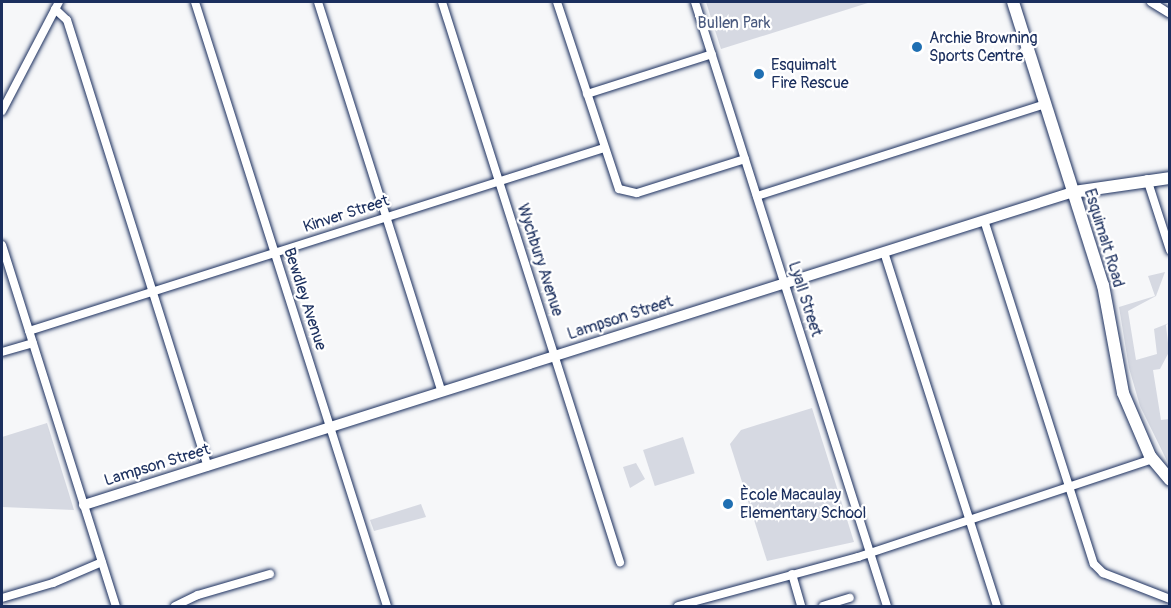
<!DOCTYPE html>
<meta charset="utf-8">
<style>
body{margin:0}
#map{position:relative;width:1171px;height:608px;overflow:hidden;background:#f6f7f9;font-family:Pangolin,sans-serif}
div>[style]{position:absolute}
.green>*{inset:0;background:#d6d9e2;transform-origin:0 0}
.roads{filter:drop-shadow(0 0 2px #1b2f5e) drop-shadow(0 0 2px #1b2f5e)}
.minor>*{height:8px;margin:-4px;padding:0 4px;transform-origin:4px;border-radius:4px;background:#fff}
.tertiary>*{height:10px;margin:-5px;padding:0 5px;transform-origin:5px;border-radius:5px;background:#fff}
.secondary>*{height:12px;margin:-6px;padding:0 6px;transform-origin:6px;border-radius:6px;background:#fff}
.dots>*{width:16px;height:16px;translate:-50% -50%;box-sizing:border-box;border:3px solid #fff;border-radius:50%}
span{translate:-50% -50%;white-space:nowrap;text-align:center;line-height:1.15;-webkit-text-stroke:4.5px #fff;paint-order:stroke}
.park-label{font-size:16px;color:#4a5a7f}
.poi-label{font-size:16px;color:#1b2f5e}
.left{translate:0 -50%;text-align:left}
.street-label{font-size:16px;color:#1b2f5e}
.frame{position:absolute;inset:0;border:3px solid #1b2f5e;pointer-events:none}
</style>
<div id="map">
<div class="green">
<div style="clip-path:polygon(706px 2px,871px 2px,721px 49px)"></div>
<div style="clip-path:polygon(1165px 272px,1156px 296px,1128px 311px,1136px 360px,1157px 354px,1154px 329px,1169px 323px,1166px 325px,1169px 352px,1160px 369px,1153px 370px,1161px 420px,1169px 419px,1169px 465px,1140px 406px,1129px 368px,1119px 307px,1155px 296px,1148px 276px)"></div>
<div style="clip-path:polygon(812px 408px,854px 542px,767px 561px,730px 444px,741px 430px)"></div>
<div style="clip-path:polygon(47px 423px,74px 510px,2px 507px,2px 437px)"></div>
<div style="left:683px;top:437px;width:38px;height:42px;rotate:72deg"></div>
<div style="clip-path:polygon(636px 463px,645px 479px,630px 488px,623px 467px)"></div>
<div style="clip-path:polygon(421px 504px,426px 517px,374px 531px,370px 520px)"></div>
</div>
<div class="roads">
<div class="minor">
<div style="left:195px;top:2px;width:634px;rotate:72.37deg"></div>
<div style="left:318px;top:2px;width:409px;rotate:72.4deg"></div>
<div style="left:442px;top:2px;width:588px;rotate:72.37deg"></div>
<div style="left:557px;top:2px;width:197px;rotate:71.7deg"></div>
<div style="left:619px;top:189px;width:18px;rotate:13deg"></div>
<div style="left:637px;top:193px;width:113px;rotate:-17.5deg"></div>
<div style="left:695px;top:2px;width:634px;rotate:72.37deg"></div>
<div style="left:1151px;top:2px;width:22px;rotate:32deg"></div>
<div style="left:55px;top:9px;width:16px;rotate:43deg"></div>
<div style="left:67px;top:20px;width:468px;rotate:72.5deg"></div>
<div style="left:587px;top:94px;width:131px;rotate:-17.7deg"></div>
<div style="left:2px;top:111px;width:123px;rotate:-62.4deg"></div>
<div style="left:1147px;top:179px;width:75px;rotate:72.1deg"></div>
<div style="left:757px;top:196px;width:302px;rotate:-17.7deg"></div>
<div style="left:984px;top:220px;width:361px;rotate:72.3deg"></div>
<div style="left:1094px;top:564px;width:13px;rotate:45deg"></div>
<div style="left:1103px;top:573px;width:72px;rotate:21.2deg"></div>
<div style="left:2px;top:245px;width:379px;rotate:72.5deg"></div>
<div style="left:884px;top:252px;width:372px;rotate:72.3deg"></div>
<div style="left:29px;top:331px;width:603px;rotate:-17.65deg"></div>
<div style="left:2px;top:352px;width:32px;rotate:-16deg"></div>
<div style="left:792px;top:574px;width:33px;rotate:74deg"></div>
<div style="left:2px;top:598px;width:53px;rotate:-16.4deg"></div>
<div style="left:53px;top:583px;width:53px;rotate:-23.2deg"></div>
<div style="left:175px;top:606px;width:25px;rotate:-26deg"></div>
<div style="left:198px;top:595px;width:75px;rotate:-16.3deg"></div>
<div style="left:678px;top:606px;width:187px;rotate:-15.2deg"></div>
<div style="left:858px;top:557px;width:310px;rotate:-18.4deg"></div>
<div style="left:823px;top:606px;width:28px;rotate:-17deg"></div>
</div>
<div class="tertiary">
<div style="left:84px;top:505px;width:1037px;rotate:-17.56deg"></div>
</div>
<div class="secondary">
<div style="left:1013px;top:2px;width:297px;rotate:72.4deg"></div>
<div style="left:1103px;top:285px;width:110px;rotate:79.5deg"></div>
<div style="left:1123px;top:393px;width:69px;rotate:66.8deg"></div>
<div style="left:1150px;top:456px;width:31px;rotate:50deg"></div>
<div style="left:1073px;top:192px;width:98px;rotate:-8.2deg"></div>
</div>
</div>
<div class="dots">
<div style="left:917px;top:47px;background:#1f6fb2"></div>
<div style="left:759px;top:74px;background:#1f6fb2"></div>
<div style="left:728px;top:504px;background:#1f6fb2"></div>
</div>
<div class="park-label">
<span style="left:734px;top:23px">Bullen Park</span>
</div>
<div class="poi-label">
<span class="left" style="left:929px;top:47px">Archie Browning<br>Sports Centre</span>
<span class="left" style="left:771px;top:74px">Esquimalt<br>Fire Rescue</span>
<span class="left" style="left:740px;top:504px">Ècole Macaulay<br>Elementary School</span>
</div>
<div class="street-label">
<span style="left:346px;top:214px;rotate:-18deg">Kinver Street</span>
<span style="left:1104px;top:238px;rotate:73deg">Esquimalt Road</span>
<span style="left:540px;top:260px;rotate:72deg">Wychbury Avenue</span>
<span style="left:305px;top:299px;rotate:72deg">Bewdley Avenue</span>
<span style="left:805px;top:299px;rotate:72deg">Lyall Street</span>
<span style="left:620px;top:318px;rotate:-18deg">Lampson Street</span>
<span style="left:157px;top:465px;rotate:-17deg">Lampson Street</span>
</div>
<div class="frame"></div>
</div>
